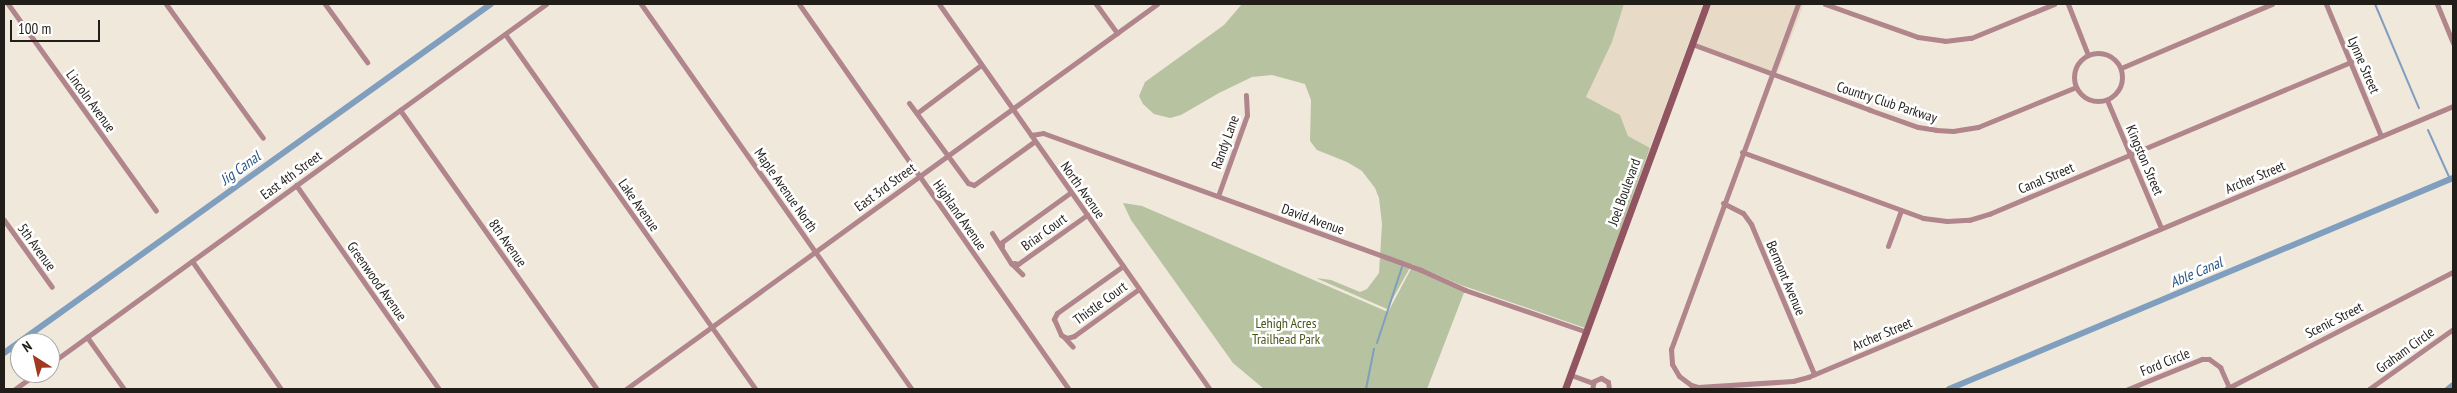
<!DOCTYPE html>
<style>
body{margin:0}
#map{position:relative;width:2457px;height:393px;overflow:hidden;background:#f0e8db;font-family:"PT Sans Narrow",sans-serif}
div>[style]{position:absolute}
.built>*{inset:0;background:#e7dbc8}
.green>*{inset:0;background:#b7c2a0}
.stream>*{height:2px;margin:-1px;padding:0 1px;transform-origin:1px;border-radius:1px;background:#809ebe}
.canal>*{height:6px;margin:-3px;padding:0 3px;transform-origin:3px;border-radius:3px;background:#809ebe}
.street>*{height:5px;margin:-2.5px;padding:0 2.5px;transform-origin:2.5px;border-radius:2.5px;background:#b0858c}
.street>.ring{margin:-2.5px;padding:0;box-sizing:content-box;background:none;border:5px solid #b0858c;border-radius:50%}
.secondary>*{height:7px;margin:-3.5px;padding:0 3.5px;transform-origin:3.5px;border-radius:3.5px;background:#915561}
span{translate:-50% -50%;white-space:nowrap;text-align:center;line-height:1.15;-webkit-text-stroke:5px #fff;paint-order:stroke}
.street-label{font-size:14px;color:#211e1a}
.park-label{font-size:14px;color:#485718}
.water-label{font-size:15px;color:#2b5885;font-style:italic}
.frame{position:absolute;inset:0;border:5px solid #211e1a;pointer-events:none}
.north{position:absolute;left:10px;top:333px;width:50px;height:50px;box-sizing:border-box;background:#fff;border:1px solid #a6a5a3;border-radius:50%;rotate:325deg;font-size:14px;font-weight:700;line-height:20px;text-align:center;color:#211e1a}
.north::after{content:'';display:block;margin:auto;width:18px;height:22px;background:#a13820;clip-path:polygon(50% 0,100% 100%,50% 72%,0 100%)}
.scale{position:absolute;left:10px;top:20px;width:90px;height:22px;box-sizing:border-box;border:2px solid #211e1a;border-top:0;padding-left:6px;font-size:15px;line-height:18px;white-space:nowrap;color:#211e1a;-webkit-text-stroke:4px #fff;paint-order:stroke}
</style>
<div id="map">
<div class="built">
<div style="clip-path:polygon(1624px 4px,1703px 4px,1650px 148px,1628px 136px,1620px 115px,1586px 97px,1612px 42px)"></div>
<div style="clip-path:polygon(1710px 4px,1804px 4px,1777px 74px,1694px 47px)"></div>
</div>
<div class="green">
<div style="clip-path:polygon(1242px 4px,1624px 4px,1612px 42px,1586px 97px,1620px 115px,1628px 136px,1650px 148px,1585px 328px,1461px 285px,1412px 264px,1387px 309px,1316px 278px,1331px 280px,1360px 292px,1367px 289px,1379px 273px,1382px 224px,1379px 198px,1375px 188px,1362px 171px,1347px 162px,1317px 150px,1310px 141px,1311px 100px,1305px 84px,1272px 75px,1252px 77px,1219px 93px,1181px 115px,1170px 118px,1154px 114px,1143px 104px,1139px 96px,1145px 82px,1224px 25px)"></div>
<div style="clip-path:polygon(1123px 203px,1142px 206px,1388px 312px,1412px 267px,1465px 290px,1427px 389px,1264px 389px,1233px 363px,1131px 220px)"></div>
</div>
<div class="stream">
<div style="left:2375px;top:4px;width:113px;rotate:67.1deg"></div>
<div style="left:2428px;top:130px;width:54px;rotate:65.8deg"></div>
<div style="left:1377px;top:343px;width:80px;rotate:-71.8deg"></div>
<div style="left:1366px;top:389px;width:41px;rotate:-78.7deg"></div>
</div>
<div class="canal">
<div style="left:4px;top:353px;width:599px;rotate:-35.63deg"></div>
<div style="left:1949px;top:389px;width:546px;rotate:-22.72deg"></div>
<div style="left:2448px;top:389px;width:6px;rotate:-39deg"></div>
</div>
<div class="street">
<div style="left:8px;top:4px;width:254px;rotate:54.4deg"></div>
<div style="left:166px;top:4px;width:165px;rotate:54.1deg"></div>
<div style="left:325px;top:4px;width:72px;rotate:54.1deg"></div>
<div style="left:641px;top:4px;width:471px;rotate:54.9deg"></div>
<div style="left:799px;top:4px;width:470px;rotate:55deg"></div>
<div style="left:939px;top:4px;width:471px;rotate:54.9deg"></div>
<div style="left:1096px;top:4px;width:36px;rotate:54deg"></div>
<div style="left:1798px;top:4px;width:368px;rotate:110.2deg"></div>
<div style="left:1671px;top:349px;width:15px;rotate:86deg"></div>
<div style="left:1672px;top:364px;width:14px;rotate:60deg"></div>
<div style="left:1679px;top:376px;width:15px;rotate:37deg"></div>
<div style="left:1691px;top:385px;width:7px;rotate:16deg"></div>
<div style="left:1698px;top:387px;width:95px;rotate:-3.6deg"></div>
<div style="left:1793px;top:381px;width:16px;rotate:-15deg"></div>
<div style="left:1808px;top:377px;width:700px;rotate:-22.79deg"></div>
<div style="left:1825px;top:4px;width:99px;rotate:19.5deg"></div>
<div style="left:1918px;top:37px;width:27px;rotate:8deg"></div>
<div style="left:1945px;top:41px;width:26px;rotate:-7deg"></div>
<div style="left:1971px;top:38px;width:90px;rotate:-22.3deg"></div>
<div style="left:2068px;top:4px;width:55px;rotate:68.6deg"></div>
<div style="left:2326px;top:4px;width:143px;rotate:67.4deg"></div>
<div style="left:2437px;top:4px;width:42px;rotate:67.7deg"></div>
<div style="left:505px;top:34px;width:434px;rotate:54.8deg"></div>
<div style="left:1692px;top:44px;width:190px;rotate:20.3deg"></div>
<div style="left:1870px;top:110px;width:51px;rotate:19.5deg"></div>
<div style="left:1918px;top:127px;width:18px;rotate:9deg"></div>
<div style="left:1936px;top:130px;width:17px;rotate:3deg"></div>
<div style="left:1953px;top:131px;width:25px;rotate:-9deg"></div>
<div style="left:1978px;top:127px;width:106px;rotate:-22.2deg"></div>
<div class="ring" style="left:2074px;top:53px;width:43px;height:43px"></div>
<div style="left:2121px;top:68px;width:164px;rotate:-23deg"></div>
<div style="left:2107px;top:100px;width:139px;rotate:67.1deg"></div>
<div style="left:909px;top:103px;width:99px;rotate:53.6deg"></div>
<div style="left:968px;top:183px;width:6px;rotate:18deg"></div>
<div style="left:974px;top:185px;width:75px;rotate:-35.8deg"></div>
<div style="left:400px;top:110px;width:342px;rotate:54.8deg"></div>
<div style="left:917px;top:113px;width:80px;rotate:-36.9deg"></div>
<div style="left:1031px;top:135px;width:12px;rotate:-9deg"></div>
<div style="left:1043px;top:133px;width:402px;rotate:19.9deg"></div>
<div style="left:1421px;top:270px;width:48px;rotate:24.4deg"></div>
<div style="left:1465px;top:290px;width:129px;rotate:19deg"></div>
<div style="left:1742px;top:152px;width:193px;rotate:20deg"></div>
<div style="left:1923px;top:218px;width:24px;rotate:7deg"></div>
<div style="left:1947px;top:221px;width:22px;rotate:-3deg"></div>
<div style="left:1969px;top:220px;width:21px;rotate:-17deg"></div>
<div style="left:1989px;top:214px;width:393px;rotate:-22.8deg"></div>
<div style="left:296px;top:185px;width:249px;rotate:55deg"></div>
<div style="left:1218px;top:196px;width:86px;rotate:-70.3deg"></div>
<div style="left:1247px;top:115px;width:20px;rotate:-93deg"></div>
<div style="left:1723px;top:203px;width:22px;rotate:27deg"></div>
<div style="left:1743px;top:213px;width:14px;rotate:54deg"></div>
<div style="left:1751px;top:224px;width:163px;rotate:67.2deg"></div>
<div style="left:4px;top:220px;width:82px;rotate:54.4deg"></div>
<div style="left:992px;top:233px;width:36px;rotate:58deg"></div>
<div style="left:1011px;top:263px;width:16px;rotate:45deg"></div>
<div style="left:1002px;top:246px;width:4px;rotate:-90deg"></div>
<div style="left:1002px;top:242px;width:85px;rotate:-35.9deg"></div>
<div style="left:1888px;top:246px;width:38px;rotate:-70deg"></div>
<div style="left:192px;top:261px;width:156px;rotate:55.2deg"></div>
<div style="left:1014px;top:263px;width:4px;rotate:14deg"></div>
<div style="left:1018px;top:264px;width:85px;rotate:-35.4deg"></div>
<div style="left:1123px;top:266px;width:81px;rotate:144.5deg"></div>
<div style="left:1057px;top:313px;width:7px;rotate:117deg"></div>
<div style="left:1054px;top:319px;width:17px;rotate:66deg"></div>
<div style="left:1061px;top:335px;width:7px;rotate:27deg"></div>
<div style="left:1067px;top:338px;width:7px;rotate:-16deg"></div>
<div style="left:1074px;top:336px;width:80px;rotate:-35.9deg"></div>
<div style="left:87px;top:337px;width:64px;rotate:54.6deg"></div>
<div style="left:1064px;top:337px;width:13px;rotate:48deg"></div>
<div style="left:50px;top:364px;width:613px;rotate:-35.97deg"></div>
<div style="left:1571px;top:375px;width:23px;rotate:20deg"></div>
<div style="left:15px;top:389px;width:27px;rotate:-36deg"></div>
<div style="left:626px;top:389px;width:656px;rotate:-35.94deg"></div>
<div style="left:1592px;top:389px;width:8px;rotate:-76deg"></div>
<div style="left:1594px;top:381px;width:8px;rotate:-23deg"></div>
<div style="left:1601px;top:378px;width:8px;rotate:30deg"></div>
<div style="left:1608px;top:382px;width:7px;rotate:82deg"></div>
<div style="left:2128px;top:389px;width:80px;rotate:-22.1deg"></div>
<div style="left:2202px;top:359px;width:7px"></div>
<div style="left:2209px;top:359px;width:14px;rotate:36deg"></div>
<div style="left:2220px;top:367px;width:24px;rotate:66deg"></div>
<div style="left:2226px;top:389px;width:255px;rotate:-27.3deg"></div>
<div style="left:2369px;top:389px;width:103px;rotate:-35.5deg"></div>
</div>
<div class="secondary">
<div style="left:1565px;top:389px;width:410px;rotate:-69.8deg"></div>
</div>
<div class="street-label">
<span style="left:2364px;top:65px;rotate:67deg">Lynne Street</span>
<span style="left:91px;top:101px;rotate:54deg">Lincoln Avenue</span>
<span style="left:1887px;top:102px;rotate:18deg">Country Club Parkway</span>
<span style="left:1225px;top:142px;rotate:-70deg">Randy Lane</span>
<span style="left:2145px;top:160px;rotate:67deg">Kingston Street</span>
<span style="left:291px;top:175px;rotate:-36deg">East 4th Street</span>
<span style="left:2255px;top:177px;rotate:-23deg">Archer Street</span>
<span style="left:2046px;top:178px;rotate:-23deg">Canal Street</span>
<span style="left:885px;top:187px;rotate:-36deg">East 3rd Street</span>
<span style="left:786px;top:190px;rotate:55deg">Maple Avenue North</span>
<span style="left:1083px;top:190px;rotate:55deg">North Avenue</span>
<span style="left:1624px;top:192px;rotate:-70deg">Joel Boulevard</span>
<span style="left:639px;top:205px;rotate:55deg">Lake Avenue</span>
<span style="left:960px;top:215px;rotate:55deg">Highland Avenue</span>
<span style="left:1313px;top:219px;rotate:20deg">David Avenue</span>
<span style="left:1044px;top:232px;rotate:-36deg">Briar Court</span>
<span style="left:508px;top:243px;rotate:55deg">8th Avenue</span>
<span style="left:37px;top:247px;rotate:54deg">5th Avenue</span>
<span style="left:1786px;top:278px;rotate:67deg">Bermont Avenue</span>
<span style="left:377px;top:281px;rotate:55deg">Greenwood Avenue</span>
<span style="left:1100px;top:303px;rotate:-36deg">Thistle Court</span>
<span style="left:2334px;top:320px;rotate:-27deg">Scenic Street</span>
<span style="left:1882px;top:334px;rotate:-23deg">Archer Street</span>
<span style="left:2405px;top:350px;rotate:-36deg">Graham Circle</span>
<span style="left:2165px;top:362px;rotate:-22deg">Ford Circle</span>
</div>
<div class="park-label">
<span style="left:1286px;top:331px">Lehigh Acres<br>Trailhead Park</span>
</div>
<div class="water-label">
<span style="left:240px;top:168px;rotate:-36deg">Jig Canal</span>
<span style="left:2196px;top:272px;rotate:-23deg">Able Canal</span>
</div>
<div class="frame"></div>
<div class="north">N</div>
<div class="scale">100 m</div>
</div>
